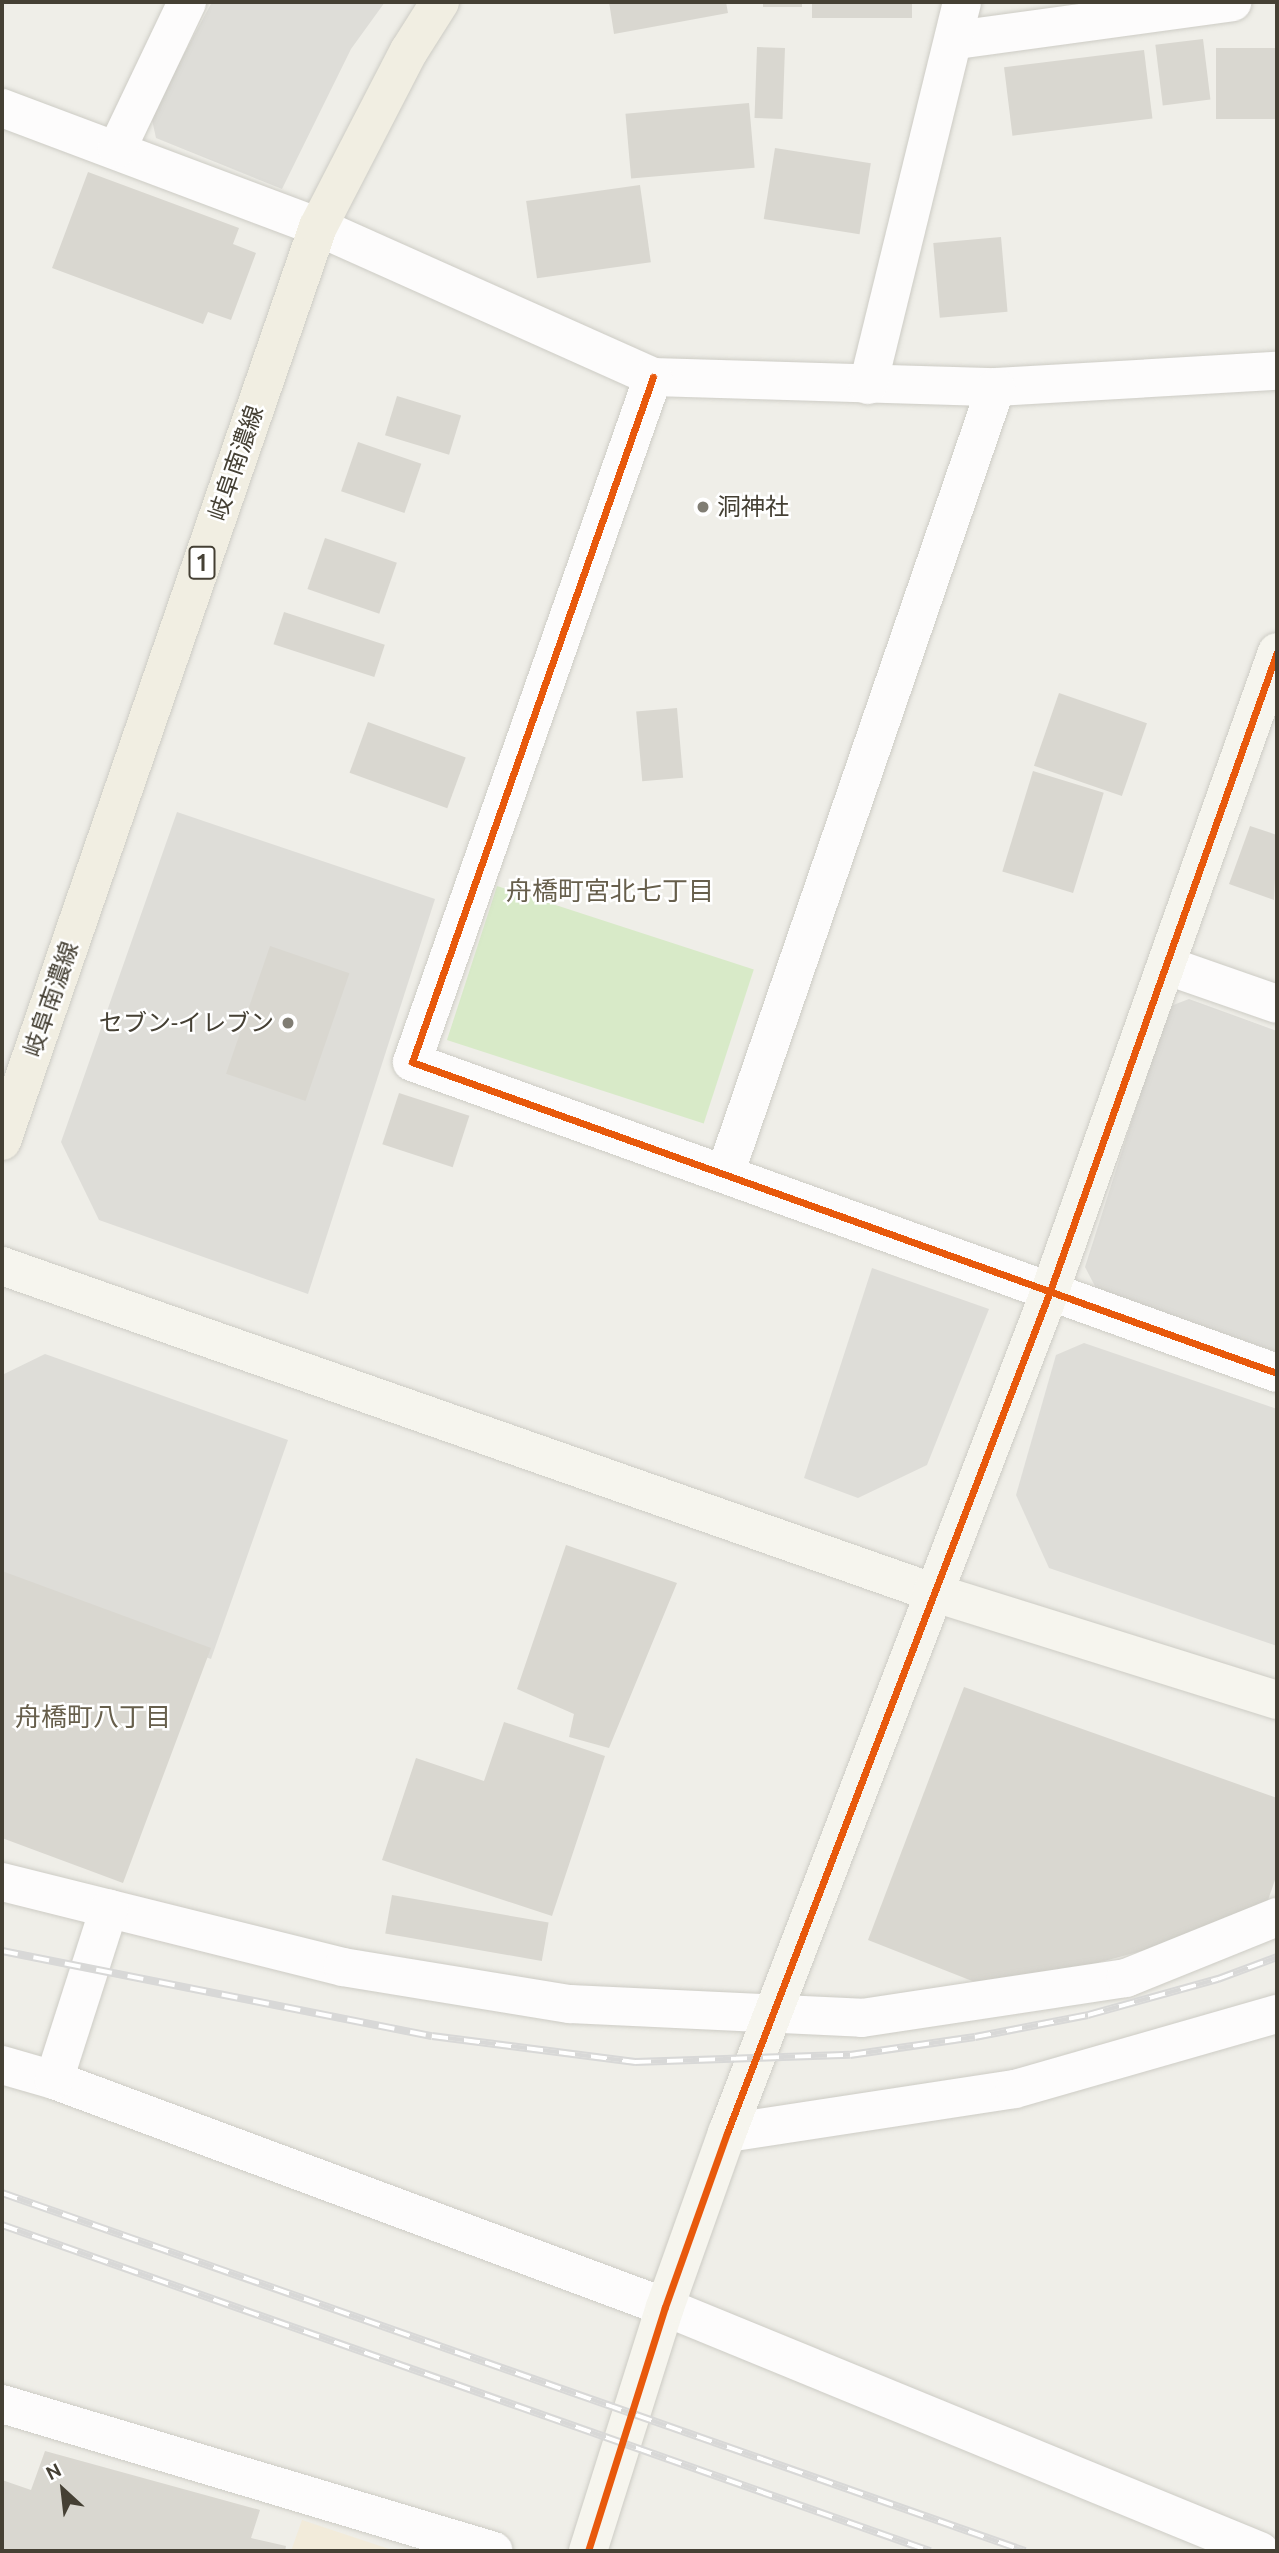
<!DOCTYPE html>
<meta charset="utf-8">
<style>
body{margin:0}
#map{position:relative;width:1279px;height:2553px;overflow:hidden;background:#efeee8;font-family:Ubuntu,"Noto Sans JP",sans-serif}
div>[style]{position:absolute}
.commercial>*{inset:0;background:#f2ebda}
.green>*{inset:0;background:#d8eac8;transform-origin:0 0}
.parking>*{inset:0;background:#deddd8}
.building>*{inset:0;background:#d9d7d0;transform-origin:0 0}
.roads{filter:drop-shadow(0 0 2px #cdccc5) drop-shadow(0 0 2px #cdccc5)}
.street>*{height:38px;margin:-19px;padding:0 19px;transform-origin:19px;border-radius:19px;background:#fdfcfc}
.secondary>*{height:38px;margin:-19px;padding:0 19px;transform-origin:19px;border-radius:19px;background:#f6f5ee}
.primary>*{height:38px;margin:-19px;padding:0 19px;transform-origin:19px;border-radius:19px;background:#f1eee2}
.rail>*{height:8px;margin-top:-4px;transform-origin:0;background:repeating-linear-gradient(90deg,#fff 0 16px,#d8d8d7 0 32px);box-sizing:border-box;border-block:2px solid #d8d8d7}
.cycleway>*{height:7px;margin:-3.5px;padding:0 3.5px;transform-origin:3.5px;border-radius:3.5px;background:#e8590c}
.dots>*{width:19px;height:19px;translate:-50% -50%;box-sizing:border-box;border:4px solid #fff;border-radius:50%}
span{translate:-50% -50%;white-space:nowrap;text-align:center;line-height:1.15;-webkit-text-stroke:5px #fff;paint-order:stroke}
.shield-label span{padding:2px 5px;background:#fff;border:2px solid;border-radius:5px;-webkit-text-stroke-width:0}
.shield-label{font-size:23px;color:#454034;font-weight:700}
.street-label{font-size:24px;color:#454034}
.poi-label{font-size:24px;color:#454034}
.left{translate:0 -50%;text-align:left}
.right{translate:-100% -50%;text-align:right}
.neighbourhood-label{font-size:26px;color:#675f4c}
.frame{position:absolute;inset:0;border:4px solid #454034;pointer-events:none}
.north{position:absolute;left:28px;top:2455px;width:70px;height:70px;-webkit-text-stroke:5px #fff;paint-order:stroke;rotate:333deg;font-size:19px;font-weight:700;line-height:28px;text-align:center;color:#454034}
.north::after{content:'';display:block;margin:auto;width:24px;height:32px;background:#454034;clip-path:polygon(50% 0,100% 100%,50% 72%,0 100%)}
</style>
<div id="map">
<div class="commercial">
<div style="clip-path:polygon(302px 2520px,395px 2551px,291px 2551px)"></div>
</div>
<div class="green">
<div style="left:497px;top:886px;width:270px;height:162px;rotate:18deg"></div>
</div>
<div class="parking">
<div style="clip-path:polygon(212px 2px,385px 2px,351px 49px,282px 189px,156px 138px,151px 115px)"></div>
<div style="clip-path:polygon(177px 812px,435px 899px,308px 1294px,99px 1220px,61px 1142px)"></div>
<div style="clip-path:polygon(1189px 999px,1277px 1031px,1277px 1352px,1097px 1290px,1085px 1267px,1168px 1007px)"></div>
<div style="clip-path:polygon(872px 1268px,989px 1309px,927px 1465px,858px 1498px,804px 1478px)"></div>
<div style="clip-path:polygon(1084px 1343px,1277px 1409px,1277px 1646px,1049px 1568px,1016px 1495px,1056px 1355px)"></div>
<div style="clip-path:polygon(45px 1354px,288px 1440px,211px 1659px,2px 1580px,2px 1375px)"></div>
</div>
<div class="building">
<div style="clip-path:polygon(609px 2px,726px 2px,728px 13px,614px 34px)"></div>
<div style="left:763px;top:2px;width:39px;height:5px"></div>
<div style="left:812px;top:2px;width:100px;height:16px"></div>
<div style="left:1203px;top:39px;width:61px;height:48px;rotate:83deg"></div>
<div style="left:757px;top:47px;width:28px;height:71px;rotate:2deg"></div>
<div style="left:1277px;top:48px;width:71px;height:61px;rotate:90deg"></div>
<div style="left:1144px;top:50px;width:69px;height:141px;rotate:83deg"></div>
<div style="left:749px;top:103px;width:65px;height:124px;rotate:85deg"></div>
<div style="left:775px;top:148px;width:97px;height:72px;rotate:9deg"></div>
<div style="clip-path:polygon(88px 172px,239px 228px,233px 244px,256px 253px,231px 320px,208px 312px,203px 324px,52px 268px)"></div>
<div style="left:640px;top:185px;width:78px;height:115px;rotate:82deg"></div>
<div style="left:1001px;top:237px;width:75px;height:68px;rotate:85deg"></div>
<div style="left:397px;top:396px;width:67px;height:41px;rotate:17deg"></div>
<div style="left:358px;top:442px;width:67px;height:52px;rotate:19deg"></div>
<div style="left:325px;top:538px;width:76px;height:54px;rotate:19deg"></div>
<div style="left:284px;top:612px;width:106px;height:34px;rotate:18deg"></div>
<div style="left:1059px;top:693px;width:93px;height:77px;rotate:19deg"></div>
<div style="left:677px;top:708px;width:70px;height:41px;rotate:85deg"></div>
<div style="left:368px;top:722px;width:104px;height:54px;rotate:20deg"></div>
<div style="left:1033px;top:771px;width:74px;height:105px;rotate:17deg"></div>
<div style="clip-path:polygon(1250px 826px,1277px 835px,1274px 900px,1229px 884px)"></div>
<div style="left:270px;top:946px;width:84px;height:135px;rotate:19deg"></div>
<div style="left:399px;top:1093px;width:74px;height:54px;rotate:18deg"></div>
<div style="clip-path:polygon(566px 1545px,677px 1583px,609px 1748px,569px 1737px,574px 1714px,517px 1689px)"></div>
<div style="clip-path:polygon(2px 1571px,211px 1648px,123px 1883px,2px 1838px)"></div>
<div style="clip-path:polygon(964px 1687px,1277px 1798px,1277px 1874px,1265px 1909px,1198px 1936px,995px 1990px,868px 1940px)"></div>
<div style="clip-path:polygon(504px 1722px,605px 1756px,552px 1916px,382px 1860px,416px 1758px,484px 1781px)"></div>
<div style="left:392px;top:1895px;width:159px;height:39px;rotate:10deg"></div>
<div style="clip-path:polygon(45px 2451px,260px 2510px,251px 2538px,286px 2546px,285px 2551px,2px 2551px,2px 2480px,31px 2490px)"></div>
</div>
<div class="roads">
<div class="street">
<div style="left:956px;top:40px;width:279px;rotate:-7.8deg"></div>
<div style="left:2px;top:108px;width:338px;rotate:20.6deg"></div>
<div style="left:318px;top:227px;width:367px;rotate:24.1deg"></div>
<div style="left:653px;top:377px;width:343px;rotate:1.7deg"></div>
<div style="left:996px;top:387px;width:281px;rotate:-3.3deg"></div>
<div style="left:117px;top:149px;width:163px;rotate:-64.5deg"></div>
<div style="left:653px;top:377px;width:726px;rotate:109.38deg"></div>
<div style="left:412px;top:1062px;width:919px;rotate:19.78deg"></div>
<div style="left:868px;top:385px;width:394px;rotate:-76.2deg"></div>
<div style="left:1168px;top:966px;width:115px;rotate:19.2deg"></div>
<div style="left:725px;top:1174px;width:832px;rotate:-71deg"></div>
<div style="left:2px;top:1882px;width:351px;rotate:14deg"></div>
<div style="left:343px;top:1967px;width:230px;rotate:9.3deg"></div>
<div style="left:570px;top:2004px;width:292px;rotate:2.7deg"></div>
<div style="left:862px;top:2018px;width:267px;rotate:-8.6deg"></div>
<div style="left:1126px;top:1978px;width:163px;rotate:-22deg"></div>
<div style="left:2px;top:2065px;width:54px;rotate:16.1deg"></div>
<div style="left:54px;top:2080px;width:652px;rotate:20.38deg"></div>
<div style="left:665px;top:2307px;width:643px;rotate:22.3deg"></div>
<div style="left:54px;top:2080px;width:180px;rotate:-72.2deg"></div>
<div style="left:727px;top:2133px;width:291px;rotate:-8.7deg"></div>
<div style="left:1015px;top:2089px;width:273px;rotate:-16deg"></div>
<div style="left:2px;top:2404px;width:513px;rotate:16.64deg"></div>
</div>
<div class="secondary">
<div style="left:2px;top:1266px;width:985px;rotate:19.32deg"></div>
<div style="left:932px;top:1592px;width:362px;rotate:17.4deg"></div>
<div style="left:588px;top:2551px;width:256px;rotate:-72.5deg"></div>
<div style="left:665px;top:2307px;width:185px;rotate:-70.4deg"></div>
<div style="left:727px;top:2133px;width:902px;rotate:-69.01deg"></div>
<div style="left:1050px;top:1291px;width:678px;rotate:-70.44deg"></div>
</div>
<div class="primary">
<div style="left:2px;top:1141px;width:967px;rotate:-70.93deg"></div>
<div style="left:318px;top:227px;width:198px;rotate:-62.7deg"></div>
<div style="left:409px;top:51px;width:58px;rotate:-57.7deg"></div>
</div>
</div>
<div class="rail">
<div style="left:2px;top:1951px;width:438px;rotate:11.2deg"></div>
<div style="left:432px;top:2036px;width:205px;rotate:7.3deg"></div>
<div style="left:635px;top:2062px;width:215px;rotate:-1.9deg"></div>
<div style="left:850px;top:2055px;width:126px;rotate:-8.2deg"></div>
<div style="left:975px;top:2037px;width:115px;rotate:-11deg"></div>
<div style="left:1088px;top:2015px;width:135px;rotate:-15.5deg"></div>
<div style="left:1218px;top:1979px;width:63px;rotate:-20.4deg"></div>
<div style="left:2px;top:2193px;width:1084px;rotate:19.29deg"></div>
<div style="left:2px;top:2225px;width:984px;rotate:19.36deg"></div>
</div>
<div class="cycleway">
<div style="left:653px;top:377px;width:726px;rotate:109.38deg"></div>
<div style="left:412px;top:1062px;width:919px;rotate:19.78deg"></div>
<div style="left:588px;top:2551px;width:256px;rotate:-72.5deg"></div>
<div style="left:665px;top:2307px;width:185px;rotate:-70.4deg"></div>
<div style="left:727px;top:2133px;width:902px;rotate:-69.01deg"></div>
<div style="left:1050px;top:1291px;width:678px;rotate:-70.44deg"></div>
</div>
<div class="dots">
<div style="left:703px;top:507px;background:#807d73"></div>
<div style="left:288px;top:1023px;background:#807d73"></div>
</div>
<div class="shield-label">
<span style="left:202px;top:563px">1</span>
</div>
<div class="street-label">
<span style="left:236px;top:463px;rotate:-71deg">岐阜南濃線</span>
<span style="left:51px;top:999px;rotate:-71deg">岐阜南濃線</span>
</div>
<div class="poi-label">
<span class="left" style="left:717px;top:507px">洞神社</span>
<span class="right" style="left:274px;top:1023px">セブン-イレブン</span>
</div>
<div class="neighbourhood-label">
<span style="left:610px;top:891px">舟橋町宮北七丁目</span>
<span style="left:93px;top:1717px">舟橋町八丁目</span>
</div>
<div class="frame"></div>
<div class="north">N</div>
</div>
